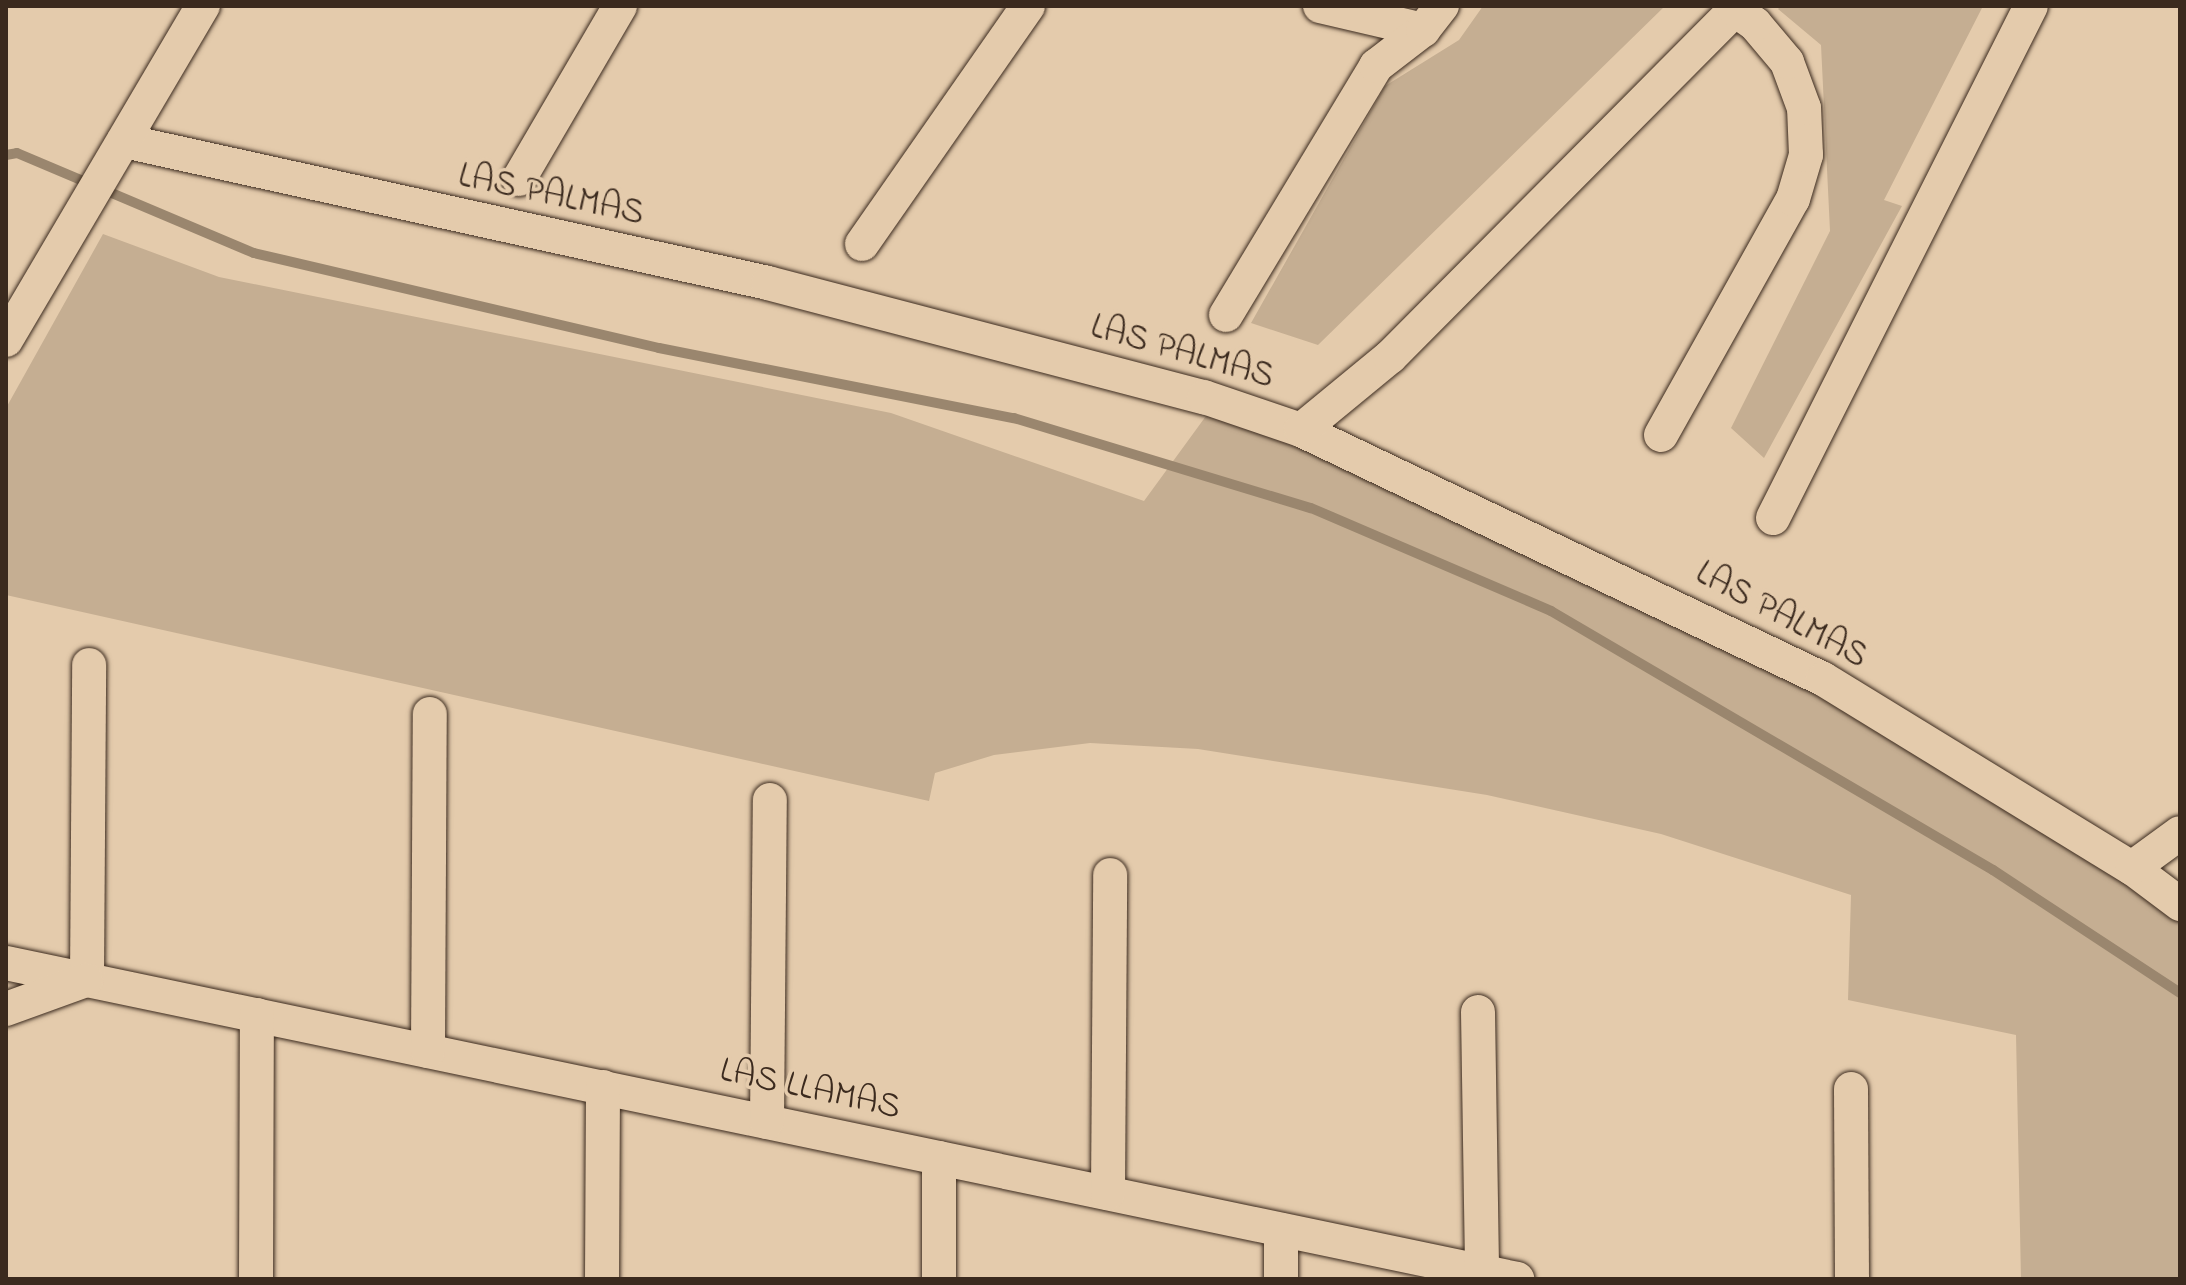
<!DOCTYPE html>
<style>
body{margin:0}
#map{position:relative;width:2186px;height:1285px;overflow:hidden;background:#e4cbac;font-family:"Indie Flower",sans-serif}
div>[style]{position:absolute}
.green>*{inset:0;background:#c5ae92}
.stream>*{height:10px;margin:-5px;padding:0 5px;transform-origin:5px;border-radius:5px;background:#9a866e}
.roads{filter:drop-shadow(0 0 2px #3b2a1e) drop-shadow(0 0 2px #3b2a1e)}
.minor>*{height:34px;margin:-17px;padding:0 17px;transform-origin:17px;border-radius:17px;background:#e4cbac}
span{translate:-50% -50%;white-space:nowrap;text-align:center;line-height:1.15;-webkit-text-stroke:7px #e4cbac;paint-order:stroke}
.street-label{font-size:36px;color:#3b2a1e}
.frame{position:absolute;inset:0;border:8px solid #3b2a1e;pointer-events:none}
</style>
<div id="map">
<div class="green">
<div style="clip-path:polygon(1483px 6px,1665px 6px,1318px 345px,1251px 323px,1385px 86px,1459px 40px)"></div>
<div style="clip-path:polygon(1781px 6px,1983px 6px,1884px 200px,1902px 206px,1764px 458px,1731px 428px,1830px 231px,1821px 45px,1778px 9px)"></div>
<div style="clip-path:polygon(103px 234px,219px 277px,891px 413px,1144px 501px,1214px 405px,1811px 681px,2180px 910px,2180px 1279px,2021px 1279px,2016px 1035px,1848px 1000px,1851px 895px,1661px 834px,1487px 795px,1198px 749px,1090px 743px,994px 755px,935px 773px,929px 801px,6px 595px,6px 408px)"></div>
</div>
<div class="stream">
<div style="left:6px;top:155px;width:11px;rotate:-10deg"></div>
<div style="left:17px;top:153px;width:257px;rotate:22.9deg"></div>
<div style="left:254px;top:253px;width:416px;rotate:13.2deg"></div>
<div style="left:659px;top:348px;width:362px;rotate:11.2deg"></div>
<div style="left:1014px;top:418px;width:310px;rotate:16.9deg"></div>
<div style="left:1311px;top:508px;width:261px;rotate:23.2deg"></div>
<div style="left:1551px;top:611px;width:512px;rotate:30.37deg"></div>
<div style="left:1993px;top:870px;width:224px;rotate:33.3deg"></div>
</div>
<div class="roads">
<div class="minor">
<div style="left:1320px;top:6px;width:106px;rotate:13.1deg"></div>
<div style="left:124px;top:141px;width:659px;rotate:12.43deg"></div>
<div style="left:768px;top:283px;width:451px;rotate:14.7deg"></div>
<div style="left:1204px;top:397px;width:102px;rotate:18.8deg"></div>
<div style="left:1301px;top:430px;width:578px;rotate:25.5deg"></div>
<div style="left:1823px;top:679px;width:362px;rotate:31.5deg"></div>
<div style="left:2132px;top:868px;width:60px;rotate:36.9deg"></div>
<div style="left:519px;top:179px;width:200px;rotate:-59.7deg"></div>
<div style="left:862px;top:244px;width:290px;rotate:-55.1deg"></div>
<div style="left:1226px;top:315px;width:291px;rotate:-58.9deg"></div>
<div style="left:1376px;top:66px;width:59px;rotate:-37.5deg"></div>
<div style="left:1423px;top:30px;width:31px;rotate:-52deg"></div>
<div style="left:6px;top:340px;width:388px;rotate:-59.5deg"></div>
<div style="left:1301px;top:430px;width:115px;rotate:-39.4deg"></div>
<div style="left:1390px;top:357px;width:494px;rotate:-45.2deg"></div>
<div style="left:1661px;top:435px;width:270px;rotate:-60.8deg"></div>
<div style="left:1793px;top:199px;width:46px;rotate:-73.5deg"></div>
<div style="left:1806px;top:155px;width:47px;rotate:-92.4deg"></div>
<div style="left:1804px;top:108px;width:49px;rotate:-110.3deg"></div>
<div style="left:1787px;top:62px;width:50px;rotate:-130.1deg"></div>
<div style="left:1755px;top:24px;width:24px;rotate:-145deg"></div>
<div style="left:1773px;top:518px;width:573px;rotate:-63.26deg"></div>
<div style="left:2132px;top:868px;width:59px;rotate:-36.1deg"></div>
<div style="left:6px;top:963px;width:1544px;rotate:11.81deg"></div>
<div style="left:87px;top:979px;width:314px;rotate:-89.6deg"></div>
<div style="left:6px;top:1009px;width:85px;rotate:-19.9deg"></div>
<div style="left:1478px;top:1012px;width:260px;rotate:89.1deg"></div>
<div style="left:428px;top:1051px;width:337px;rotate:-89.7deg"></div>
<div style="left:1851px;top:1089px;width:190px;rotate:89.7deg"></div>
<div style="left:767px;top:1122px;width:322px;rotate:-89.5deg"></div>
<div style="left:939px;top:1158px;width:121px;rotate:90deg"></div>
<div style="left:1108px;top:1193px;width:318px;rotate:-89.6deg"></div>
<div style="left:256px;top:1279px;width:264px;rotate:-89.8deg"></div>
<div style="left:602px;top:1279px;width:192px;rotate:-89.7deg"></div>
<div style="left:1281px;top:1279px;width:49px;rotate:-90deg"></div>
</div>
</div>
<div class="street-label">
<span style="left:551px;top:196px;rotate:12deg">LAS PALMAS</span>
<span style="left:1182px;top:353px;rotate:16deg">LAS PALMAS</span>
<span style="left:1781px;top:616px;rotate:28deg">LAS PALMAS</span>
<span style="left:810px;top:1090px;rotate:12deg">LAS LLAMAS</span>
</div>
<div class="frame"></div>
</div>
